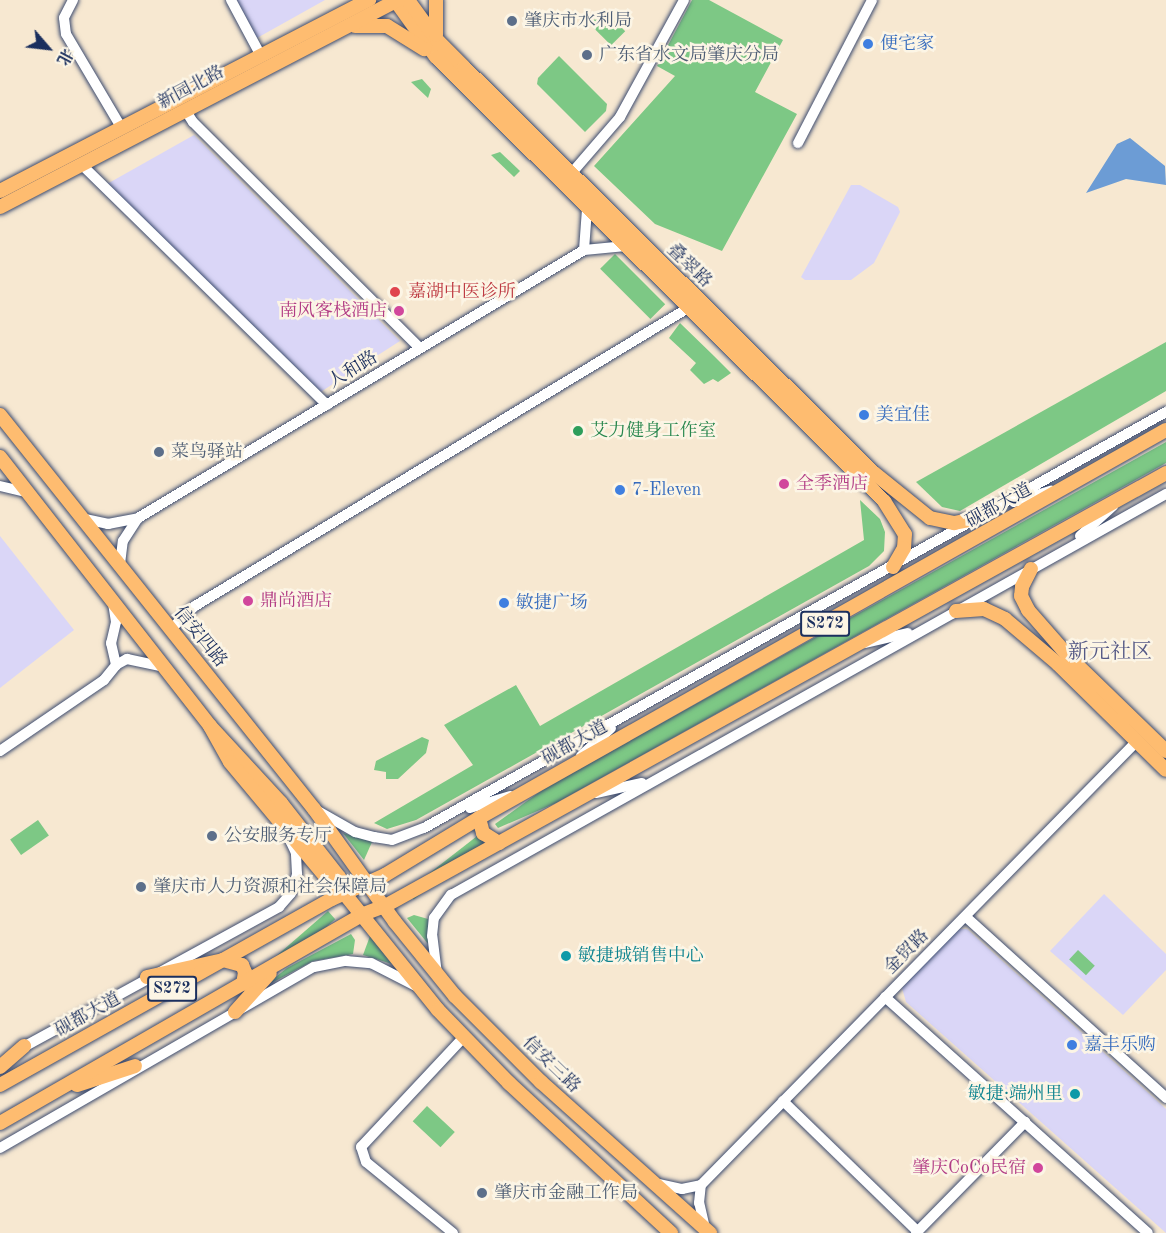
<!DOCTYPE html>
<meta charset="utf-8">
<style>
body{margin:0}
#map{position:relative;width:1166px;height:1233px;overflow:hidden;background:#f7e8d1;font-family:"Old Standard TT","Noto Serif SC",serif}
div>[style]{position:absolute}
.built>*{inset:0;background:#dad6f7}
.green>*{inset:0;background:#7dc885;transform-origin:0 0}
.water>*{inset:0;background:#6c9cd5}
.roads{filter:drop-shadow(0 0 2px #3c4b6f) drop-shadow(0 0 2px #3c4b6f)}
.minor>*{height:10px;margin:-5px;padding:0 5px;transform-origin:5px;border-radius:5px;background:#fff}
.major>*{height:14px;margin:-7px;padding:0 7px;transform-origin:7px;border-radius:7px;background:#febc70}
.dots>*{width:16px;height:16px;translate:-50% -50%;box-sizing:border-box;border:3px solid #fcf5e5;border-radius:50%}
span{translate:-50% -50%;white-space:nowrap;text-align:center;line-height:1.15;-webkit-text-stroke:5px #fcf5e5;paint-order:stroke}
.shield-label span{padding:2px 4px;background:#fcf5e5;border:2px solid;border-radius:4px;-webkit-text-stroke-width:0}
.shield-label{font-size:16px;color:#1b2f5e;font-weight:700}
.service-label{font-size:18px;color:#4e5e75}
.left{translate:0 -50%;text-align:left}
.shop-label{font-size:18px;color:#366cbe}
.street-label{font-size:18px;color:#1b2f5e}
.health-label{font-size:18px;color:#be3a42}
.hotel-label{font-size:18px;color:#b23c85}
.right{translate:-100% -50%;text-align:right}
.leisure-label{font-size:18px;color:#27864d}
.culture-label{font-size:18px;color:#0d838f}
.quarter-label{font-size:21px;color:#555986}
.north{position:absolute;left:18px;top:18px;width:60px;height:60px;-webkit-text-stroke:4px #fcf5e5;paint-order:stroke;rotate:118deg;font-size:16px;font-weight:700;line-height:24px;text-align:center;color:#1b2f5e}
.north::after{content:'';display:block;margin:auto;width:21px;height:27px;background:#1b2f5e;clip-path:polygon(50% 0,100% 100%,50% 72%,0 100%)}
</style>
<div id="map">
<div class="built">
<div style="clip-path:polygon(237px 0,325px 0,257px 38px)"></div>
<div style="clip-path:polygon(194px 135px,400px 341px,319px 393px,107px 184px)"></div>
<div style="clip-path:polygon(851px 185px,860px 185px,898px 207px,900px 212px,874px 263px,851px 280px,805px 280px,801px 277px)"></div>
<div style="clip-path:polygon(0 536px,74px 630px,0 688px)"></div>
<div style="clip-path:polygon(1104px 894px,1166px 954px,1166px 970px,1123px 1015px,1050px 951px)"></div>
<div style="clip-path:polygon(956px 929px,967px 929px,1166px 1109px,1166px 1233px,906px 1002px,902px 988px)"></div>
</div>
<div class="green">
<div style="clip-path:polygon(692px 0,709px 0,783px 40px,755px 92px,797px 114px,722px 251px,655px 224px,594px 166px,675px 76px,657px 66px)"></div>
<div style="left:604px;top:10px;width:30px;height:20px;rotate:45deg"></div>
<div style="clip-path:polygon(559px 56px,607px 104px,606px 111px,585px 132px,537px 84px,538px 78px)"></div>
<div style="clip-path:polygon(422px 79px,431px 89px,428px 98px,411px 82px)"></div>
<div style="clip-path:polygon(500px 152px,520px 171px,514px 177px,491px 155px)"></div>
<div style="left:615px;top:254px;width:71px;height:21px;rotate:45deg"></div>
<div style="clip-path:polygon(680px 323px,714px 356px,731px 373px,718px 382px,713px 379px,704px 384px,690px 370px,696px 363px,669px 338px)"></div>
<div style="clip-path:polygon(1166px 342px,1166px 391px,960px 511px,942px 507px,916px 482px)"></div>
<div style="clip-path:polygon(1166px 442px,1166px 463px,556px 803px,498px 828px,495px 824px,545px 788px)"></div>
<div style="clip-path:polygon(860px 500px,880px 519px,885px 532px,884px 551px,869px 566px,416px 820px,387px 829px,374px 823px,473px 765px,444px 725px,516px 685px,540px 726px,864px 540px)"></div>
<div style="clip-path:polygon(422px 737px,429px 740px,426px 753px,398px 779px,386px 779px,386px 772px,374px 770px,376px 761px)"></div>
<div style="left:38px;top:820px;width:19px;height:34px;rotate:55deg"></div>
<div style="clip-path:polygon(343px 833px,372px 842px,364px 860px)"></div>
<div style="left:481px;top:833px;width:11px;height:94px;rotate:52deg"></div>
<div style="left:328px;top:911px;width:11px;height:94px;rotate:49deg"></div>
<div style="clip-path:polygon(414px 915px,428px 919px,429px 945px,407px 918px)"></div>
<div style="clip-path:polygon(351px 934px,355px 940px,353px 954px,313px 961px,262px 988px,287px 968px)"></div>
<div style="clip-path:polygon(370px 936px,392px 964px,363px 955px)"></div>
<div style="left:1078px;top:950px;width:23px;height:13px;rotate:43deg"></div>
<div style="left:427px;top:1106px;width:38px;height:21px;rotate:43deg"></div>
</div>
<div class="water">
<div style="clip-path:polygon(1130px 138px,1165px 166px,1166px 185px,1126px 179px,1086px 193px,1117px 144px)"></div>
</div>
<div class="roads">
<div class="minor">
<div style="left:73px;top:0;width:20px;rotate:117deg"></div>
<div style="left:64px;top:18px;width:16px;rotate:83deg"></div>
<div style="left:66px;top:34px;width:108px;rotate:59.4deg"></div>
<div style="left:231px;top:0;width:64px;rotate:61.8deg"></div>
<div style="left:186px;top:111px;width:13px;rotate:58deg"></div>
<div style="left:193px;top:122px;width:320px;rotate:44.9deg"></div>
<div style="left:798px;top:143px;width:161px;rotate:-62.6deg"></div>
<div style="left:82px;top:165px;width:343px;rotate:44.4deg"></div>
<div style="left:570px;top:175px;width:77px;rotate:-49.2deg"></div>
<div style="left:620px;top:117px;width:133px;rotate:-61.3deg"></div>
<div style="left:584px;top:250px;width:41px;rotate:-85.8deg"></div>
<div style="left:0;top:486px;width:28px;rotate:13deg"></div>
<div style="left:1014px;top:502px;width:39px;rotate:-17deg"></div>
<div style="left:85px;top:519px;width:24px;rotate:12deg"></div>
<div style="left:108px;top:524px;width:31px;rotate:-11deg"></div>
<div style="left:138px;top:518px;width:520px;rotate:-31deg"></div>
<div style="left:584px;top:250px;width:42px;rotate:-5.4deg"></div>
<div style="left:1080px;top:536px;width:45px;rotate:-42.3deg"></div>
<div style="left:120px;top:564px;width:23px;rotate:-83deg"></div>
<div style="left:123px;top:541px;width:27px;rotate:-57deg"></div>
<div style="left:113px;top:603px;width:19px;rotate:81deg"></div>
<div style="left:116px;top:622px;width:22px;rotate:103deg"></div>
<div style="left:111px;top:643px;width:23px;rotate:77deg"></div>
<div style="left:171px;top:629px;width:33px;rotate:-44deg"></div>
<div style="left:195px;top:606px;width:576px;rotate:-31.15deg"></div>
<div style="left:865px;top:643px;width:44px;rotate:-13.1deg"></div>
<div style="left:0;top:751px;width:126px;rotate:-34.3deg"></div>
<div style="left:104px;top:680px;width:19px;rotate:-51deg"></div>
<div style="left:116px;top:665px;width:13px;rotate:-29deg"></div>
<div style="left:127px;top:659px;width:39px;rotate:12deg"></div>
<div style="left:581px;top:756px;width:41px;rotate:-43deg"></div>
<div style="left:596px;top:793px;width:47px;rotate:-12.3deg"></div>
<div style="left:470px;top:808px;width:42px;rotate:-16.7deg"></div>
<div style="left:318px;top:811px;width:43px;rotate:29.6deg"></div>
<div style="left:355px;top:832px;width:20px;rotate:15deg"></div>
<div style="left:374px;top:837px;width:18px;rotate:9deg"></div>
<div style="left:392px;top:840px;width:34px;rotate:-21deg"></div>
<div style="left:424px;top:828px;width:851px;rotate:-29.28deg"></div>
<div style="left:966px;top:917px;width:270px;rotate:42.1deg"></div>
<div style="left:437px;top:974px;width:38px;rotate:-97deg"></div>
<div style="left:432px;top:936px;width:18px;rotate:-84deg"></div>
<div style="left:434px;top:918px;width:29px;rotate:-54deg"></div>
<div style="left:451px;top:895px;width:820px;rotate:-29.29deg"></div>
<div style="left:885px;top:997px;width:353px;rotate:41.9deg"></div>
<div style="left:18px;top:1050px;width:298px;rotate:-28.7deg"></div>
<div style="left:279px;top:907px;width:18px;rotate:-49deg"></div>
<div style="left:291px;top:893px;width:20px;rotate:-72deg"></div>
<div style="left:297px;top:874px;width:21px;rotate:-93deg"></div>
<div style="left:296px;top:853px;width:17px;rotate:-115deg"></div>
<div style="left:783px;top:1101px;width:187px;rotate:44.1deg"></div>
<div style="left:0;top:1148px;width:362px;rotate:-30deg"></div>
<div style="left:314px;top:967px;width:33px;rotate:-11deg"></div>
<div style="left:346px;top:961px;width:25px;rotate:5deg"></div>
<div style="left:371px;top:963px;width:51px;rotate:27.1deg"></div>
<div style="left:654px;top:1183px;width:29px;rotate:12deg"></div>
<div style="left:682px;top:1189px;width:19px;rotate:-12deg"></div>
<div style="left:705px;top:1228px;width:26px;rotate:-103deg"></div>
<div style="left:699px;top:1203px;width:18px;rotate:-84deg"></div>
<div style="left:701px;top:1185px;width:621px;rotate:-45.52deg"></div>
<div style="left:453px;top:1233px;width:112px;rotate:-140.8deg"></div>
<div style="left:366px;top:1162px;width:16px;rotate:-108deg"></div>
<div style="left:361px;top:1147px;width:149px;rotate:-46.9deg"></div>
<div style="left:916px;top:1233px;width:156px;rotate:-45.5deg"></div>
</div>
<div class="major">
<div style="left:395px;top:0;width:70px;rotate:54.3deg"></div>
<div style="left:436px;top:57px;width:631px;rotate:44.74deg"></div>
<div style="left:884px;top:501px;width:39px;rotate:58deg"></div>
<div style="left:905px;top:534px;width:14px;rotate:94deg"></div>
<div style="left:904px;top:548px;width:22px;rotate:120deg"></div>
<div style="left:408px;top:0;width:49px;rotate:54.1deg"></div>
<div style="left:437px;top:40px;width:38px;rotate:45deg"></div>
<div style="left:464px;top:67px;width:577px;rotate:44.72deg"></div>
<div style="left:874px;top:473px;width:72px;rotate:38.8deg"></div>
<div style="left:930px;top:518px;width:25px;rotate:12deg"></div>
<div style="left:954px;top:523px;width:15px;rotate:-11deg"></div>
<div style="left:355px;top:26px;width:32px"></div>
<div style="left:387px;top:26px;width:44px;rotate:31.9deg"></div>
<div style="left:436px;top:35px;width:35px;rotate:-90deg"></div>
<div style="left:0;top:191px;width:416px;rotate:-27.4deg"></div>
<div style="left:0;top:207px;width:449px;rotate:-27.5deg"></div>
<div style="left:0;top:415px;width:504px;rotate:51.45deg"></div>
<div style="left:314px;top:809px;width:139px;rotate:54.4deg"></div>
<div style="left:395px;top:922px;width:95px;rotate:51deg"></div>
<div style="left:455px;top:996px;width:122px;rotate:45deg"></div>
<div style="left:541px;top:1082px;width:227px;rotate:41.8deg"></div>
<div style="left:0;top:457px;width:341px;rotate:52deg"></div>
<div style="left:210px;top:726px;width:105px;rotate:47.3deg"></div>
<div style="left:281px;top:803px;width:94px;rotate:51.9deg"></div>
<div style="left:339px;top:877px;width:15px;rotate:70deg"></div>
<div style="left:1031px;top:569px;width:20px;rotate:117deg"></div>
<div style="left:1022px;top:587px;width:9px;rotate:96deg"></div>
<div style="left:1021px;top:596px;width:16px;rotate:63deg"></div>
<div style="left:1028px;top:610px;width:62px;rotate:48.9deg"></div>
<div style="left:1069px;top:657px;width:135px;rotate:44.1deg"></div>
<div style="left:956px;top:611px;width:28px;rotate:-4deg"></div>
<div style="left:984px;top:609px;width:23px;rotate:25deg"></div>
<div style="left:1005px;top:619px;width:70px;rotate:40.3deg"></div>
<div style="left:1058px;top:664px;width:151px;rotate:44.5deg"></div>
<div style="left:210px;top:726px;width:41px;rotate:60.9deg"></div>
<div style="left:230px;top:762px;width:156px;rotate:50.2deg"></div>
<div style="left:330px;top:882px;width:18px;rotate:38deg"></div>
<div style="left:344px;top:893px;width:150px;rotate:51.2deg"></div>
<div style="left:438px;top:1010px;width:102px;rotate:45.8deg"></div>
<div style="left:509px;top:1083px;width:221px;rotate:42.8deg"></div>
<div style="left:479px;top:818px;width:16px;rotate:75deg"></div>
<div style="left:483px;top:833px;width:19px;rotate:32deg"></div>
<div style="left:147px;top:977px;width:78px;rotate:-12.6deg"></div>
<div style="left:223px;top:960px;width:20px;rotate:15deg"></div>
<div style="left:242px;top:965px;width:8px;rotate:67deg"></div>
<div style="left:245px;top:972px;width:12px;rotate:99deg"></div>
<div style="left:235px;top:1012px;width:52px;rotate:-48.1deg"></div>
<div style="left:0;top:1067px;width:32px;rotate:-41deg"></div>
<div style="left:0;top:1085px;width:381px;rotate:-29.3deg"></div>
<div style="left:332px;top:899px;width:58px;rotate:-24.4deg"></div>
<div style="left:385px;top:875px;width:110px;rotate:-31.2deg"></div>
<div style="left:479px;top:818px;width:789px;rotate:-29.46deg"></div>
<div style="left:77px;top:1085px;width:61px;rotate:-18.1deg"></div>
<div style="left:0;top:1123px;width:417px;rotate:-29.9deg"></div>
<div style="left:361px;top:915px;width:26px;rotate:-21deg"></div>
<div style="left:385px;top:906px;width:893px;rotate:-29deg"></div>
</div>
</div>
<div class="dots">
<div style="left:512px;top:21px;background:#5c6f8a"></div>
<div style="left:868px;top:44px;background:#3f7fe0"></div>
<div style="left:587px;top:55px;background:#5c6f8a"></div>
<div style="left:395px;top:292px;background:#e0444e"></div>
<div style="left:399px;top:311px;background:#d1479c"></div>
<div style="left:864px;top:415px;background:#3f7fe0"></div>
<div style="left:578px;top:431px;background:#2e9e5b"></div>
<div style="left:159px;top:452px;background:#5c6f8a"></div>
<div style="left:784px;top:484px;background:#d1479c"></div>
<div style="left:620px;top:490px;background:#3f7fe0"></div>
<div style="left:248px;top:601px;background:#d1479c"></div>
<div style="left:504px;top:603px;background:#3f7fe0"></div>
<div style="left:212px;top:836px;background:#5c6f8a"></div>
<div style="left:141px;top:887px;background:#5c6f8a"></div>
<div style="left:566px;top:956px;background:#0f9aa8"></div>
<div style="left:1072px;top:1045px;background:#3f7fe0"></div>
<div style="left:1075px;top:1094px;background:#0f9aa8"></div>
<div style="left:1038px;top:1168px;background:#d1479c"></div>
<div style="left:482px;top:1193px;background:#5c6f8a"></div>
</div>
<div class="shield-label">
<span style="left:825px;top:624px">S272</span>
<span style="left:172px;top:989px">S272</span>
</div>
<div class="service-label">
<span class="left" style="left:524px;top:21px">肇庆市水利局</span>
<span class="left" style="left:599px;top:55px">广东省水文局肇庆分局</span>
<span class="left" style="left:171px;top:452px">菜鸟驿站</span>
<span class="left" style="left:224px;top:836px">公安服务专厅</span>
<span class="left" style="left:153px;top:887px">肇庆市人力资源和社会保障局</span>
<span class="left" style="left:494px;top:1193px">肇庆市金融工作局</span>
</div>
<div class="shop-label">
<span class="left" style="left:880px;top:44px">便宅家</span>
<span class="left" style="left:876px;top:415px">美宜佳</span>
<span class="left" style="left:632px;top:490px">7-Eleven</span>
<span class="left" style="left:516px;top:603px">敏捷广场</span>
<span class="left" style="left:1084px;top:1045px">嘉丰乐购</span>
</div>
<div class="street-label">
<span style="left:191px;top:88px;rotate:-28deg">新园北路</span>
<span style="left:689px;top:266px;rotate:44deg">叠翠路</span>
<span style="left:353px;top:370px;rotate:-31deg">人和路</span>
<span style="left:999px;top:506px;rotate:-29deg">砚都大道</span>
<span style="left:200px;top:637px;rotate:51deg">信安四路</span>
<span style="left:575px;top:743px;rotate:-29deg">砚都大道</span>
<span style="left:907px;top:952px;rotate:-45deg">金贸路</span>
<span style="left:88px;top:1015px;rotate:-29deg">砚都大道</span>
<span style="left:551px;top:1065px;rotate:44deg">信安三路</span>
</div>
<div class="health-label">
<span class="left" style="left:408px;top:292px">嘉湖中医诊所</span>
</div>
<div class="hotel-label">
<span class="right" style="left:387px;top:311px">南风客栈酒店</span>
<span class="left" style="left:796px;top:484px">全季酒店</span>
<span class="left" style="left:260px;top:601px">鼎尚酒店</span>
<span class="right" style="left:1026px;top:1168px">肇庆CoCo民宿</span>
</div>
<div class="leisure-label">
<span class="left" style="left:590px;top:431px">艾力健身工作室</span>
</div>
<div class="culture-label">
<span class="left" style="left:578px;top:956px">敏捷城销售中心</span>
<span class="right" style="left:1063px;top:1094px">敏捷·端州里</span>
</div>
<div class="quarter-label">
<span style="left:1110px;top:653px">新元社区</span>
</div>
<div class="north">北</div>
</div>
